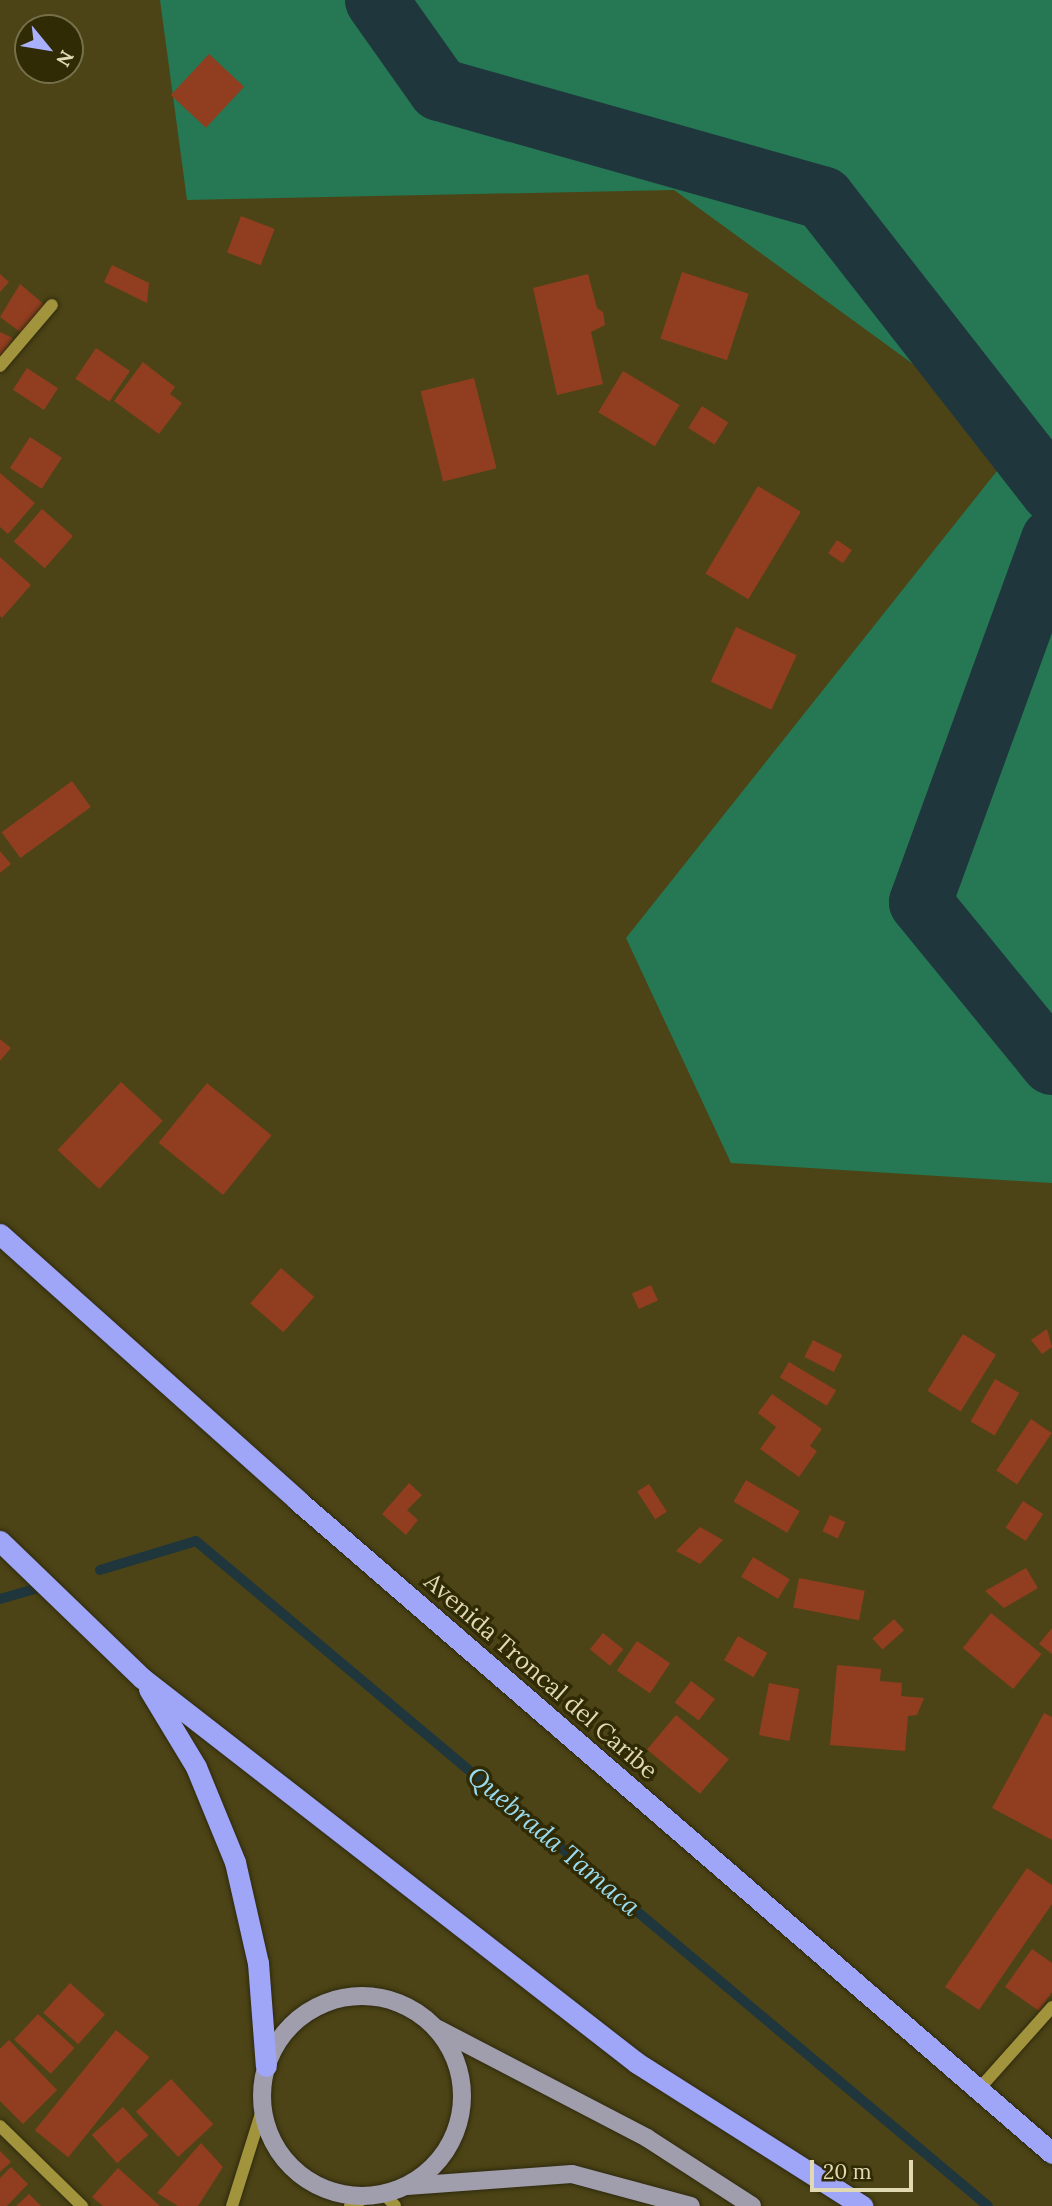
<!DOCTYPE html>
<style>
body{margin:0}
#map{position:relative;width:1052px;height:2206px;overflow:hidden;background:#4c4416;font-family:Lora,serif}
div>[style]{position:absolute}
.green>*{inset:0;background:#257853}
.stream>*{height:10px;margin:-5px;padding:0 5px;transform-origin:5px;border-radius:5px;background:#20363d}
.river>*{height:63px;margin:-31.5px;padding:0 31.5px;transform-origin:31.5px;border-radius:31.5px;background:#20363d}
.building>*{inset:0;background:#903e1f;transform-origin:0 0}
.roads{filter:drop-shadow(0 0 2px #2f2a0f) drop-shadow(0 0 2px #2f2a0f)}
.minor>*{height:12px;margin:-6px;padding:0 6px;transform-origin:6px;border-radius:6px;background:#a2933d}
.major>*{height:18px;margin:-9px;padding:0 9px;transform-origin:9px;border-radius:9px;background:#a09ead}
.major>.ring{margin:-9px;padding:0;box-sizing:content-box;background:none;border:18px solid #a09ead;border-radius:50%}
.highway>*{height:21px;margin:-10.5px;padding:0 10.5px;transform-origin:10.5px;border-radius:10.5px;background:#9fa5f7}
span{translate:-50% -50%;white-space:nowrap;text-align:center;line-height:1.15;-webkit-text-stroke:7px #302a05;paint-order:stroke}
.street-label{font-size:24px;color:#e0d9b1}
.water-label{font-size:26px;color:#99dbf0;font-style:italic}
.north{position:absolute;left:14px;top:14px;width:70px;height:70px;box-sizing:border-box;background:#302a05;border:2px solid #76704a;border-radius:50%;rotate:120deg;font-size:19px;font-weight:700;line-height:28px;text-align:center;color:#e0d9b1}
.north::after{content:'';display:block;margin:auto;width:24px;height:32px;background:#a9b0fc;clip-path:polygon(50% 0,100% 100%,50% 72%,0 100%)}
.scale{position:absolute;left:810px;top:2160px;width:103px;height:32px;box-sizing:border-box;border:4px solid #e0d9b1;border-top:0;padding-left:9px;font-size:21px;line-height:24px;white-space:nowrap;color:#e0d9b1;-webkit-text-stroke:5px #302a05;paint-order:stroke}
</style>
<div id="map">
<div class="green">
<div style="clip-path:polygon(160px 0,1052px 0,1052px 1183px,731px 1163px,626px 938px,1020px 442px,674px 190px,187px 200px)"></div>
</div>
<div class="stream">
<div style="left:100px;top:1570px;width:100px;rotate:-16.8deg"></div>
<div style="left:196px;top:1541px;width:1034px;rotate:40.02deg"></div>
<div style="left:0;top:1599px;width:40px;rotate:-16deg"></div>
</div>
<div class="river">
<div style="left:376px;top:0;width:109px;rotate:54.7deg"></div>
<div style="left:439px;top:89px;width:399px;rotate:15.8deg"></div>
<div style="left:823px;top:198px;width:372px;rotate:52deg"></div>
<div style="left:1052px;top:539px;width:386px;rotate:110deg"></div>
<div style="left:920px;top:902px;width:208px;rotate:50.7deg"></div>
</div>
<div class="building">
<div style="left:209px;top:54px;width:48px;height:56px;rotate:43deg"></div>
<div style="left:241px;top:216px;width:36px;height:39px;rotate:21deg"></div>
<div style="clip-path:polygon(112px 265px,149px 283px,147px 303px,104px 282px)"></div>
<div style="left:682px;top:272px;width:70px;height:70px;rotate:18deg"></div>
<div style="clip-path:polygon(0 274px,9px 282px,0 292px)"></div>
<div style="clip-path:polygon(588px 274px,597px 308px,603px 312px,605px 325px,591px 332px,603px 384px,557px 395px,533px 288px)"></div>
<div style="clip-path:polygon(20px 284px,46px 306px,23px 334px,0 317px)"></div>
<div style="clip-path:polygon(0 332px,13px 338px,2px 356px,0 355px)"></div>
<div style="left:96px;top:348px;width:41px;height:37px;rotate:34deg"></div>
<div style="clip-path:polygon(143px 362px,175px 387px,170px 394px,182px 403px,159px 434px,114px 401px)"></div>
<div style="left:27px;top:368px;width:37px;height:26px;rotate:33deg"></div>
<div style="left:623px;top:371px;width:66px;height:48px;rotate:31deg"></div>
<div style="left:474px;top:378px;width:93px;height:55px;rotate:76deg"></div>
<div style="left:702px;top:406px;width:31px;height:26px;rotate:32deg"></div>
<div style="left:30px;top:437px;width:38px;height:37px;rotate:33deg"></div>
<div style="clip-path:polygon(0 473px,35px 503px,8px 534px,0 527px)"></div>
<div style="left:758px;top:486px;width:50px;height:102px;rotate:31deg"></div>
<div style="left:42px;top:509px;width:41px;height:43px;rotate:41deg"></div>
<div style="left:837px;top:540px;width:18px;height:16px;rotate:34deg"></div>
<div style="clip-path:polygon(0 557px,31px 585px,2px 618px,0 616px)"></div>
<div style="left:736px;top:627px;width:67px;height:60px;rotate:25deg"></div>
<div style="left:72px;top:781px;width:32px;height:87px;rotate:54deg"></div>
<div style="clip-path:polygon(0 851px,11px 864px,0 873px)"></div>
<div style="clip-path:polygon(0 1039px,11px 1048px,0 1061px)"></div>
<div style="left:121px;top:1082px;width:57px;height:93px;rotate:43deg"></div>
<div style="left:207px;top:1083px;width:83px;height:77px;rotate:39deg"></div>
<div style="left:281px;top:1268px;width:44px;height:47px;rotate:41deg"></div>
<div style="left:651px;top:1285px;width:17px;height:21px;rotate:66deg"></div>
<div style="clip-path:polygon(1047px 1329px,1052px 1347px,1042px 1354px,1031px 1340px)"></div>
<div style="left:963px;top:1334px;width:39px;height:67px;rotate:32deg"></div>
<div style="left:813px;top:1340px;width:33px;height:19px;rotate:27deg"></div>
<div style="left:789px;top:1362px;width:55px;height:18px;rotate:31deg"></div>
<div style="left:995px;top:1379px;width:28px;height:49px;rotate:30deg"></div>
<div style="clip-path:polygon(772px 1394px,822px 1429px,810px 1446px,817px 1451px,799px 1477px,760px 1449px,776px 1427px,758px 1413px)"></div>
<div style="left:1031px;top:1419px;width:25px;height:62px;rotate:34deg"></div>
<div style="left:746px;top:1480px;width:62px;height:25px;rotate:30deg"></div>
<div style="clip-path:polygon(409px 1483px,422px 1495px,407px 1510px,418px 1520px,406px 1535px,382px 1514px)"></div>
<div style="left:649px;top:1484px;width:33px;height:14px;rotate:57deg"></div>
<div style="left:1023px;top:1501px;width:24px;height:32px;rotate:33deg"></div>
<div style="left:830px;top:1515px;width:17px;height:18px;rotate:25deg"></div>
<div style="clip-path:polygon(700px 1527px,723px 1540px,700px 1564px,676px 1551px)"></div>
<div style="left:753px;top:1557px;width:43px;height:23px;rotate:31deg"></div>
<div style="clip-path:polygon(1026px 1568px,1038px 1588px,1004px 1608px,985px 1591px)"></div>
<div style="left:799px;top:1578px;width:67px;height:30px;rotate:11deg"></div>
<div style="left:991px;top:1613px;width:65px;height:45px;rotate:39deg"></div>
<div style="left:894px;top:1619px;width:15px;height:29px;rotate:48deg"></div>
<div style="clip-path:polygon(1052px 1628px,1052px 1654px,1039px 1644px)"></div>
<div style="left:603px;top:1633px;width:26px;height:21px;rotate:39deg"></div>
<div style="left:738px;top:1636px;width:34px;height:28px;rotate:30deg"></div>
<div style="left:637px;top:1641px;width:40px;height:36px;rotate:34deg"></div>
<div style="clip-path:polygon(837px 1665px,881px 1669px,880px 1681px,902px 1683px,901px 1696px,924px 1698px,917px 1715px,908px 1716px,905px 1751px,830px 1745px)"></div>
<div style="left:691px;top:1681px;width:30px;height:27px;rotate:37deg"></div>
<div style="left:769px;top:1683px;width:31px;height:53px;rotate:11deg"></div>
<div style="clip-path:polygon(1044px 1713px,1052px 1717px,1052px 1840px,992px 1808px)"></div>
<div style="left:676px;top:1715px;width:69px;height:45px;rotate:40deg"></div>
<div style="clip-path:polygon(1027px 1868px,1052px 1885px,1052px 1904px,979px 2010px,945px 1987px)"></div>
<div style="clip-path:polygon(1032px 1949px,1052px 1963px,1052px 1992px,1039px 2011px,1005px 1987px)"></div>
<div style="left:70px;top:1983px;width:47px;height:40px;rotate:42deg"></div>
<div style="left:38px;top:2014px;width:50px;height:35px;rotate:43deg"></div>
<div style="left:116px;top:2030px;width:43px;height:129px;rotate:39deg"></div>
<div style="clip-path:polygon(9px 2040px,57px 2090px,23px 2124px,0 2101px,0 2049px)"></div>
<div style="left:171px;top:2079px;width:62px;height:48px;rotate:47deg"></div>
<div style="left:123px;top:2107px;width:38px;height:42px;rotate:48deg"></div>
<div style="clip-path:polygon(201px 2143px,223px 2167px,198px 2206px,178px 2206px,157px 2193px)"></div>
<div style="clip-path:polygon(0 2151px,11px 2162px,0 2172px)"></div>
<div style="clip-path:polygon(11px 2167px,28px 2184px,7px 2206px,0 2206px,0 2178px)"></div>
<div style="clip-path:polygon(118px 2168px,160px 2206px,103px 2206px,92px 2197px)"></div>
<div style="clip-path:polygon(29px 2194px,41px 2206px,16px 2206px)"></div>
</div>
<div class="roads">
<div class="minor">
<div style="left:0;top:366px;width:80px;rotate:-49.6deg"></div>
<div style="left:979px;top:2089px;width:110px;rotate:-48.3deg"></div>
<div style="left:0;top:2126px;width:115px;rotate:44.3deg"></div>
<div style="left:384px;top:2194px;width:16px;rotate:47deg"></div>
<div style="left:232px;top:2206px;width:101px;rotate:-72.6deg"></div>
<div style="left:350px;top:2206px;width:19px;rotate:-28deg"></div>
</div>
<div class="major">
<div class="ring" style="left:262px;top:1996px;width:182px;height:182px"></div>
<div style="left:438px;top:2029px;width:236px;rotate:27.5deg"></div>
<div style="left:647px;top:2138px;width:125px;rotate:32.9deg"></div>
<div style="left:407px;top:2186px;width:165px;rotate:-4.2deg"></div>
<div style="left:572px;top:2174px;width:123px;rotate:15.1deg"></div>
</div>
<div class="highway">
<div style="left:0;top:1234px;width:399px;rotate:41.8deg"></div>
<div style="left:297px;top:1500px;width:998px;rotate:40.86deg"></div>
<div style="left:0;top:1541px;width:197px;rotate:44deg"></div>
<div style="left:142px;top:1678px;width:627px;rotate:37.87deg"></div>
<div style="left:637px;top:2063px;width:267px;rotate:32.4deg"></div>
<div style="left:149px;top:1689px;width:91px;rotate:58.9deg"></div>
<div style="left:196px;top:1767px;width:103px;rotate:67.7deg"></div>
<div style="left:235px;top:1862px;width:104px;rotate:77.2deg"></div>
<div style="left:258px;top:1963px;width:103px;rotate:85.6deg"></div>
</div>
</div>
<div class="street-label">
<span style="left:541px;top:1676px;rotate:41deg">Avenida Troncal del Caribe</span>
</div>
<div class="water-label">
<span style="left:554px;top:1841px;rotate:40deg">Quebrada Tamaca</span>
</div>
<div class="north">N</div>
<div class="scale">20 m</div>
</div>
